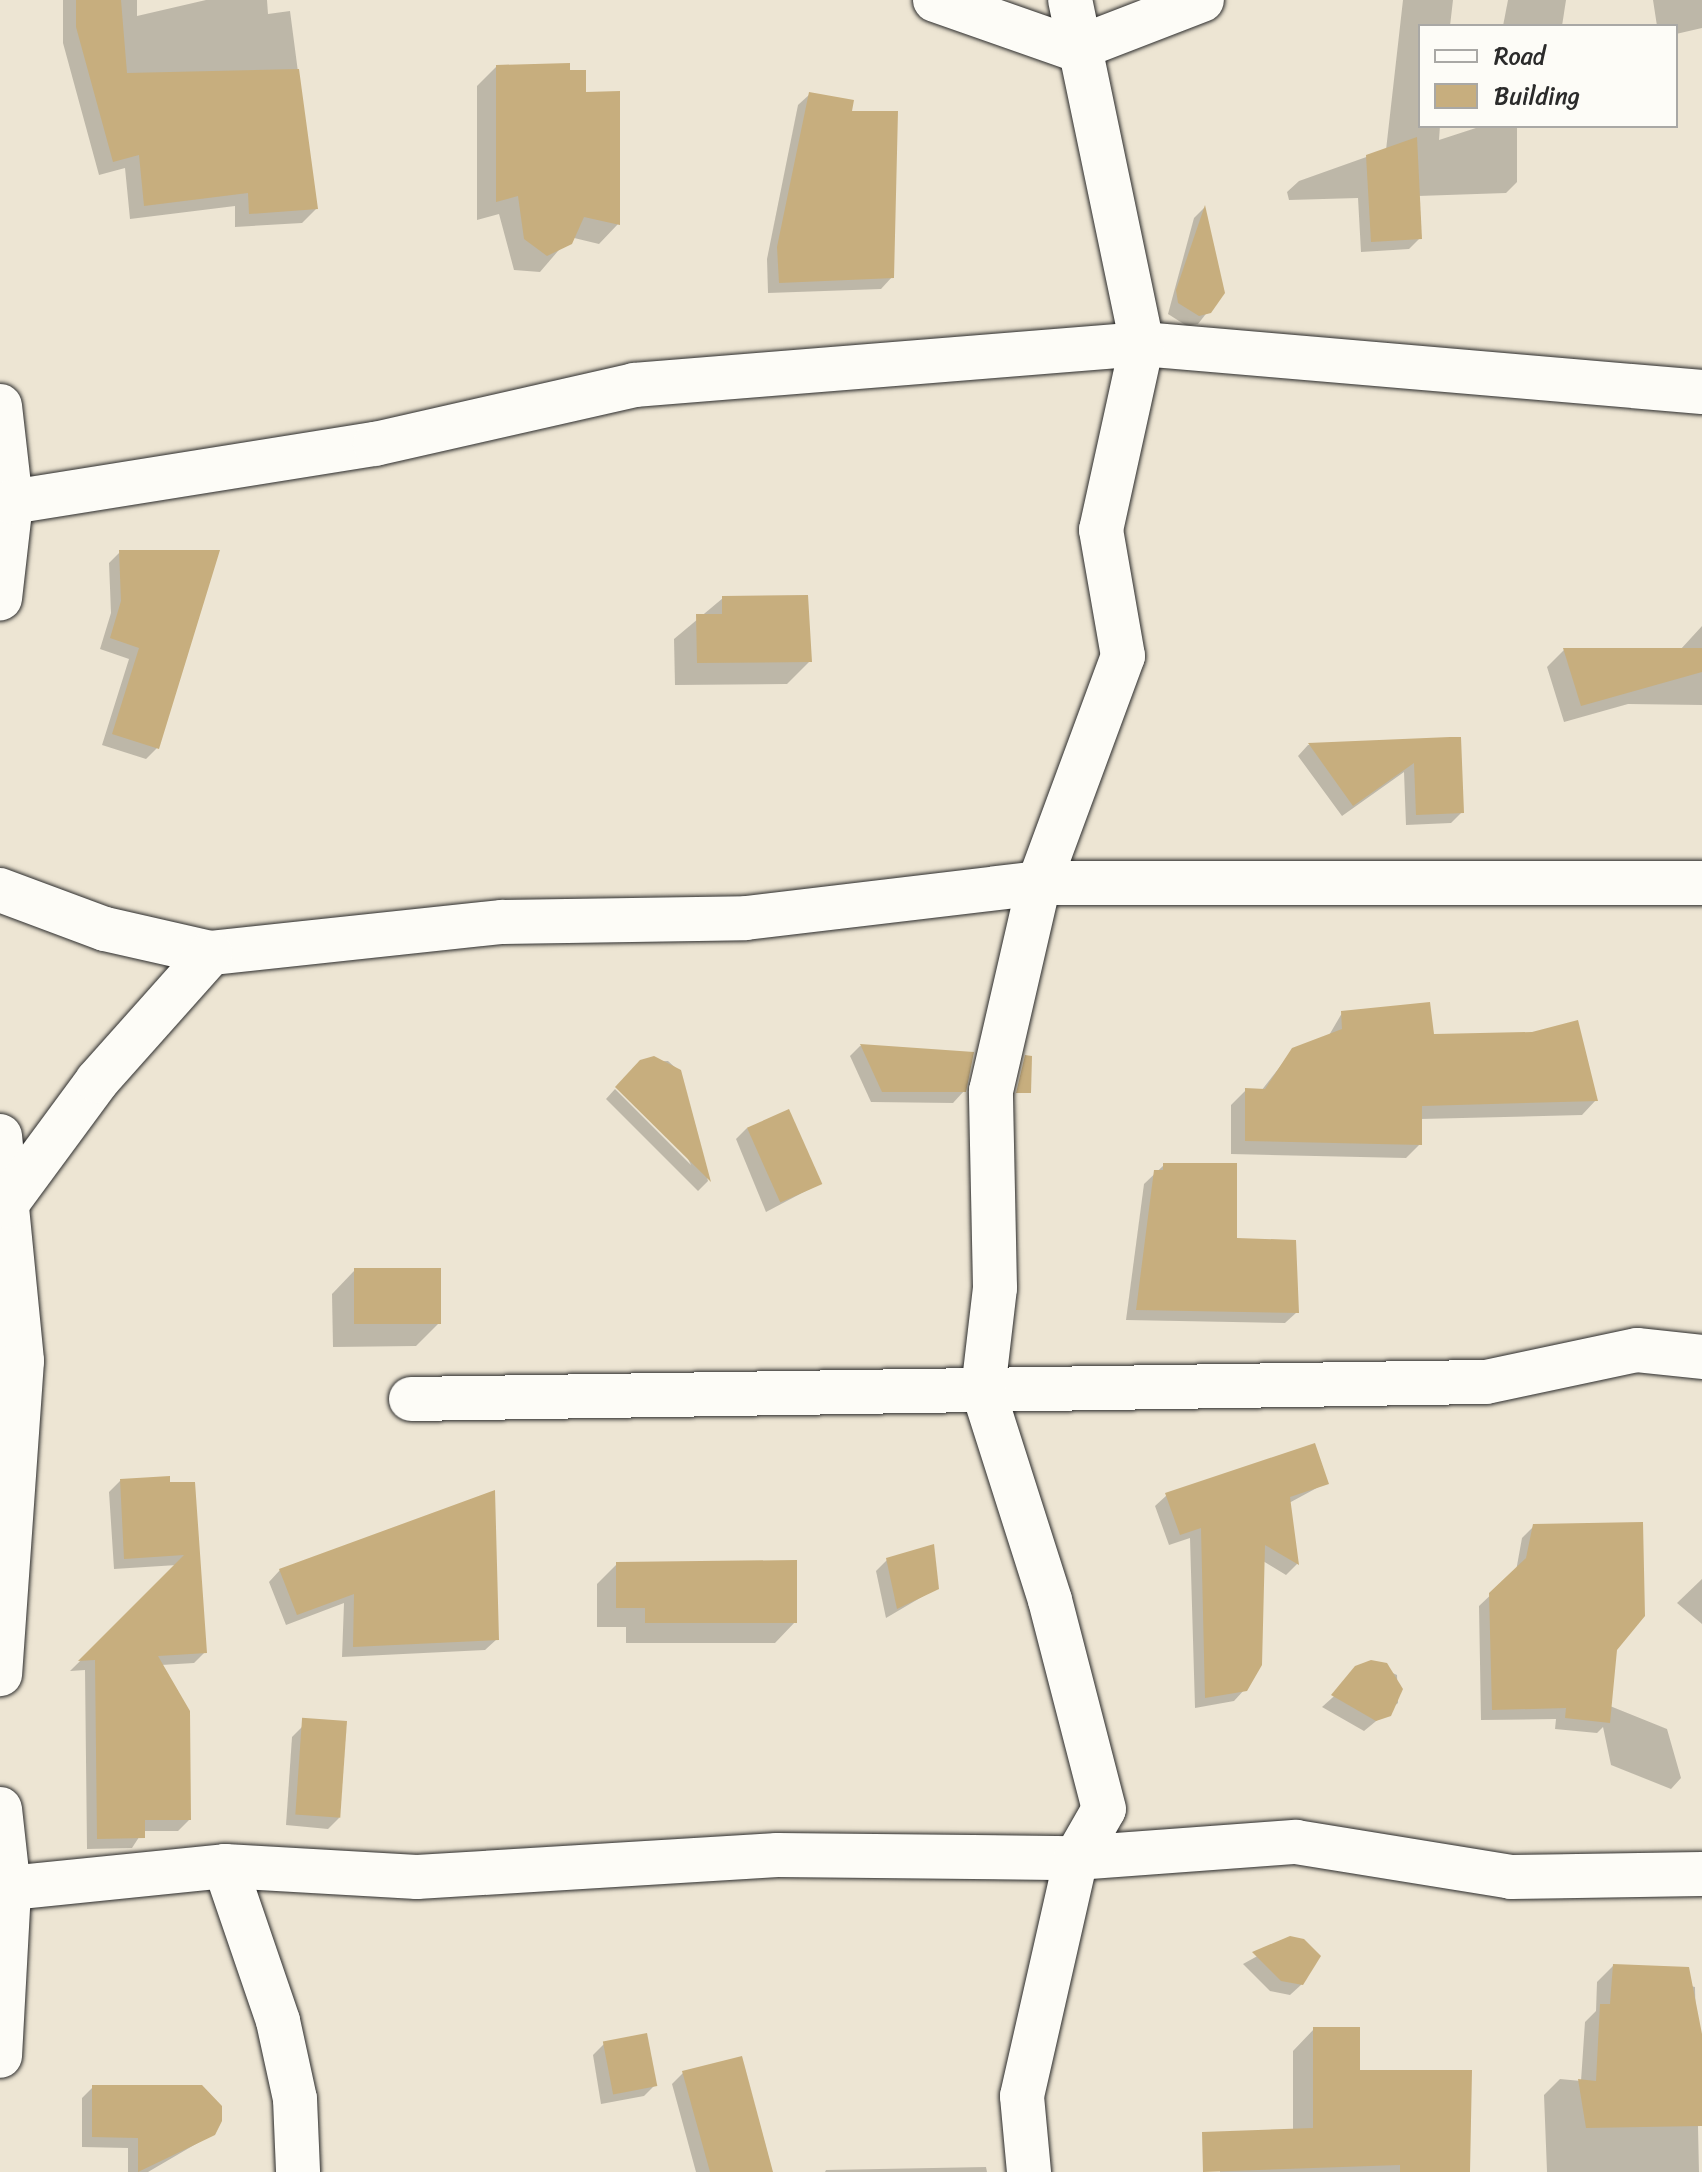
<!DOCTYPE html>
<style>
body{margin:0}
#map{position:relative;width:1702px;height:2172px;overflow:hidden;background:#ede5d3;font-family:Sriracha,sans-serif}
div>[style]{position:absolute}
.shadow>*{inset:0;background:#0003}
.building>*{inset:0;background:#c7ae7e;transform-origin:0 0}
.roads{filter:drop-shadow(0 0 2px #2b2b2b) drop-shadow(0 0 2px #2b2b2b)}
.minor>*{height:44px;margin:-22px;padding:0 22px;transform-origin:22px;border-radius:22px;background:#fdfcf7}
span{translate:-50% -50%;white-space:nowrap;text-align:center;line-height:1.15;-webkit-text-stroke:6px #fdfcf7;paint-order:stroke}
.legend{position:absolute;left:1418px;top:24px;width:260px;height:104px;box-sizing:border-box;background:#fdfcf7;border:2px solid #a9a8a5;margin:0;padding:10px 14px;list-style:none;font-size:24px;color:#2b2b2b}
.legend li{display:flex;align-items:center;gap:16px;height:40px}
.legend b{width:40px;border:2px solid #a9a8a5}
</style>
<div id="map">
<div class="shadow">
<div style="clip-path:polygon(63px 0,137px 0,137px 16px,206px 0,267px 0,268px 14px,290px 11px,316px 209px,302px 223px,235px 227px,235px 206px,130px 219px,125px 168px,99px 175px,63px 43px)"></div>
<div style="clip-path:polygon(1403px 0,1453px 0,1450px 26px,1420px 26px,1420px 126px,1440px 126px,1439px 140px,1482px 126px,1517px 126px,1517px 182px,1506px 193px,1418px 196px,1420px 238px,1409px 249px,1361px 252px,1358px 198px,1289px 200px,1287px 192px,1299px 181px,1386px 150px)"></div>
<div style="clip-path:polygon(1508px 0,1566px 0,1562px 26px,1503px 26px)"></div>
<div style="clip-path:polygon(1653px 0,1702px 0,1702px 28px,1676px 34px,1676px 26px,1657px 26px)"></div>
<div style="clip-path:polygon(496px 67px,584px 94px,618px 224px,599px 244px,570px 237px,540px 272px,514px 270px,499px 214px,477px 220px,477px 86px)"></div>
<div style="clip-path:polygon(810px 94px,849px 113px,892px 277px,881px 289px,768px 293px,767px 259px,798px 105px)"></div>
<div style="clip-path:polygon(1204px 208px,1223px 292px,1198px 324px,1187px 326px,1168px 314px,1194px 218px)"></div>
<div style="clip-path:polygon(120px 552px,217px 552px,157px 748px,146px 759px,102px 745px,129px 659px,100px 649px,111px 613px,109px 563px)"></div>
<div style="clip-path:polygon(723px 598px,810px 661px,787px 684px,675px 685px,674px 639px)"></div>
<div style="clip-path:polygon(1702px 626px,1702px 705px,1628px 704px,1564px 722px,1547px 667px,1564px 650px,1680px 650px)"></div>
<div style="clip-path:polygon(1459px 739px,1462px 812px,1451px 823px,1406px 825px,1404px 772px,1342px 816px,1298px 756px,1308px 745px)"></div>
<div style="clip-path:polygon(1342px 1013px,1432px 1036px,1596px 1100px,1582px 1115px,1420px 1119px,1420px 1144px,1406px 1158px,1231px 1154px,1231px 1105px,1246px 1090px,1261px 1091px,1293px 1050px,1328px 1037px)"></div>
<div style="clip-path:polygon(860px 1046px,972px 1054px,964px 1091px,953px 1103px,871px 1102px,850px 1056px)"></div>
<div style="clip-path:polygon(668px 1061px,679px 1071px,708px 1181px,698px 1191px,606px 1099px,615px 1089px,691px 1165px,640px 1062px)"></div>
<div style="clip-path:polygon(747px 1128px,819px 1184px,766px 1212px,736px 1139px)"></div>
<div style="clip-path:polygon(1164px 1165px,1297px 1312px,1285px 1323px,1126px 1320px,1144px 1184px)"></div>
<div style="clip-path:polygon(354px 1271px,439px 1323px,416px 1346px,333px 1347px,332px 1294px)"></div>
<div style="clip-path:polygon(120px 1481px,193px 1484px,205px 1652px,194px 1663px,161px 1665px,189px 1820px,178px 1831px,143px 1831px,132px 1848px,87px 1849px,85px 1670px,70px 1671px,177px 1565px,114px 1569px,109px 1492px)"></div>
<div style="clip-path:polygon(1326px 1483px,1289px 1503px,1297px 1564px,1286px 1575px,1263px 1561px,1245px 1689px,1234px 1701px,1195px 1708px,1190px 1538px,1169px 1545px,1155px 1506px,1167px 1495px)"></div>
<div style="clip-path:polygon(1534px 1526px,1610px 1706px,1667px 1729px,1681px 1778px,1671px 1789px,1611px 1765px,1603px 1727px,1597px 1733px,1555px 1729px,1556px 1719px,1481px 1720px,1479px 1606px,1516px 1571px,1522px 1538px)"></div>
<div style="clip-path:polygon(888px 1559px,937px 1588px,886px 1618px,876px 1571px)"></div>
<div style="clip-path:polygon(617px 1564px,795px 1622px,775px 1643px,626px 1643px,626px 1627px,597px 1627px,597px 1584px)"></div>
<div style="clip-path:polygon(280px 1570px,497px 1639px,485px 1650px,342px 1657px,344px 1603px,286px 1625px,269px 1582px)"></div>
<div style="clip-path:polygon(1702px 1579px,1702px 1624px,1677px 1603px)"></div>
<div style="clip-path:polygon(1371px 1663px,1397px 1675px,1398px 1703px,1364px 1731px,1322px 1707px)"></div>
<div style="clip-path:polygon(303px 1726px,339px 1818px,328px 1829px,286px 1825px,292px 1737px)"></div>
<div style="clip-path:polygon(1290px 1938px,1302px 1984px,1290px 1995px,1270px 1991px,1243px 1964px)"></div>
<div style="clip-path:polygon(1613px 1966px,1695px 1987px,1699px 2172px,1547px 2172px,1544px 2095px,1560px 2079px,1581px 2081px,1585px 2022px,1596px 2011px,1597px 1982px)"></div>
<div style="clip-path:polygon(1314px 2029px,1358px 2072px,1468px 2172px,1220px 2172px,1219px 2154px,1293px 2131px,1293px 2051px)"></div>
<div style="clip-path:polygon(604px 2044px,655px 2085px,644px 2096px,601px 2104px,593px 2055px)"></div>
<div style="clip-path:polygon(683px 2073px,771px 2172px,696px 2172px,672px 2084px)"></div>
<div style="clip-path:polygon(93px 2087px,213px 2134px,148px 2172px,128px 2172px,128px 2148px,82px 2147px,82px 2098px)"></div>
<div style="clip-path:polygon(986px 2167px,987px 2172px,825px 2172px,826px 2170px)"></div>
</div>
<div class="building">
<div style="clip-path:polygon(76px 0,121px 0,127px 73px,299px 69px,318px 209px,249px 214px,248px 193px,144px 206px,139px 155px,113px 162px,76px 27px)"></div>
<div style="clip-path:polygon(570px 63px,570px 70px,586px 70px,586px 92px,620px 91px,620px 225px,584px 217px,572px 244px,547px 256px,524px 239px,518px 196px,496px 202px,496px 65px)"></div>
<div style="clip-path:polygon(809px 92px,854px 100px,852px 111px,898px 111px,894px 278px,779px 283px,777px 247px)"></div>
<div style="clip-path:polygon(1417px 137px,1422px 239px,1371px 242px,1366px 155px)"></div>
<div style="clip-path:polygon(1205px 205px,1225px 293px,1211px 313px,1199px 316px,1178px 303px,1176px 290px)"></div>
<div style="clip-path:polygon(119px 550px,220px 550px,159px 749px,112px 734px,139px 648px,110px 638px,121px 601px)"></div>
<div style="clip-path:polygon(808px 595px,812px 662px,697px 663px,696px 614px,722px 614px,722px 596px)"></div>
<div style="clip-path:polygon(1563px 648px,1702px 648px,1702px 672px,1581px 706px)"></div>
<div style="clip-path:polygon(1450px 737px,1461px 737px,1464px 813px,1416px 815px,1414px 763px,1353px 806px,1308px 743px)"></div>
<div style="clip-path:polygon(1430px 1002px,1434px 1034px,1532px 1032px,1578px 1020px,1598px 1101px,1422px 1106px,1422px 1145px,1245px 1141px,1245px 1088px,1265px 1089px,1292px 1048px,1342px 1029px,1341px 1011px)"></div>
<div style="clip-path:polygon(860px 1044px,974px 1052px,966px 1092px,882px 1092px)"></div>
<div style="clip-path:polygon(1025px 1055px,1032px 1056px,1031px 1093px,1016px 1093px)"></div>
<div style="clip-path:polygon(654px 1056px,681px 1070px,711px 1182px,615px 1087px,640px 1060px)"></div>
<div style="left:789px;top:1109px;width:82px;height:46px;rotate:66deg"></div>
<div style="clip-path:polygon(1163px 1163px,1237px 1163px,1237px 1238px,1296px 1240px,1299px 1313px,1136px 1310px,1154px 1170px,1163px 1170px)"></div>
<div style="left:441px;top:1268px;width:56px;height:87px;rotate:90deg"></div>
<div style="clip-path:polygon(1315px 1443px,1329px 1484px,1290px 1497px,1299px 1565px,1265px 1545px,1262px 1665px,1247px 1691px,1205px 1698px,1201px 1528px,1180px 1535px,1165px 1493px)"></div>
<div style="clip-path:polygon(170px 1476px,170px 1482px,195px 1482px,207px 1653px,158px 1656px,190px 1711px,191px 1820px,145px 1820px,145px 1838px,97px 1839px,95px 1660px,78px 1661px,184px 1555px,124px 1559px,120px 1479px)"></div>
<div style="clip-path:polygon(495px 1490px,499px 1640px,353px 1647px,354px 1594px,297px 1615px,279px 1569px)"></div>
<div style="clip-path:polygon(1643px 1522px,1645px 1616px,1617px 1650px,1610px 1723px,1565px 1718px,1566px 1708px,1492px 1710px,1489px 1593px,1526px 1558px,1533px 1524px)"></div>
<div style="clip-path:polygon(934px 1544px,939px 1589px,897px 1609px,886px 1558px)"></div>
<div style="clip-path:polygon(797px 1560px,797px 1623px,645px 1623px,645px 1608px,616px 1608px,616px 1562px)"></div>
<div style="clip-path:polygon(1371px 1660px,1387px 1663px,1403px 1689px,1391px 1716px,1376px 1721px,1331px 1695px,1355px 1666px)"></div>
<div style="left:347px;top:1721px;width:97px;height:45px;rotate:94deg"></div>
<div style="clip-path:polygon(1290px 1936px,1304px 1939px,1321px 1956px,1303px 1985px,1281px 1981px,1252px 1952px)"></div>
<div style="clip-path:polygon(1613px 1964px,1689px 1967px,1702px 2034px,1702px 2126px,1586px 2128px,1578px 2079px,1596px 2081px,1600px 2004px,1610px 2004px)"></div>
<div style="clip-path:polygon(1313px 2027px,1360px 2027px,1360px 2070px,1472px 2070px,1470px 2172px,1400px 2172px,1400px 2165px,1203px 2172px,1202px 2132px,1313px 2128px)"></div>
<div style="left:647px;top:2033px;width:54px;height:45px;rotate:79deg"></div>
<div style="clip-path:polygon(742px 2056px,773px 2172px,710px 2172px,682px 2071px)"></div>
<div style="clip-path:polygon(92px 2085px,202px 2085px,222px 2106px,222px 2121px,215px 2135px,138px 2172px,138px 2138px,92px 2137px)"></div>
</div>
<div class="roads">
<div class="minor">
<div style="left:935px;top:0;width:148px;rotate:19.3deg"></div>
<div style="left:1075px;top:49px;width:136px;rotate:-21.1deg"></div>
<div style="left:0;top:406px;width:97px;rotate:83.5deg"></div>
<div style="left:11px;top:502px;width:97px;rotate:96.5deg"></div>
<div style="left:11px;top:502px;width:369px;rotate:-9.1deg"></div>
<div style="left:375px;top:444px;width:266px;rotate:-12.8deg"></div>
<div style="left:634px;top:385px;width:510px;rotate:-4.61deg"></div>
<div style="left:1142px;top:344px;width:562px;rotate:4.9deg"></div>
<div style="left:0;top:890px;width:112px;rotate:20.4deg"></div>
<div style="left:105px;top:929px;width:109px;rotate:12.8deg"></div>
<div style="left:211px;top:953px;width:293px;rotate:-6.1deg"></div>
<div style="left:502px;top:922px;width:244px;rotate:-0.9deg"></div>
<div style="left:746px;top:918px;width:295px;rotate:-6.8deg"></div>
<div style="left:1039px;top:883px;width:663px"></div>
<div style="left:0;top:1136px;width:226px;rotate:84.4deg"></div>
<div style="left:22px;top:1361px;width:314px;rotate:94deg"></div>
<div style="left:5px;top:1206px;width:155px;rotate:-53.6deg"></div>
<div style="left:97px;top:1081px;width:171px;rotate:-48.3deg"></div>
<div style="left:411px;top:1399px;width:1075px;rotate:-0.91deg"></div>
<div style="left:1486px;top:1382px;width:154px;rotate:-12deg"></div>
<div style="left:1637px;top:1350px;width:65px;rotate:6.1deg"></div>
<div style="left:0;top:1809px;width:81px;rotate:83.7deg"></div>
<div style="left:9px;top:1890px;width:166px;rotate:93.1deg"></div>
<div style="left:225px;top:1866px;width:164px;rotate:71.1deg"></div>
<div style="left:278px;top:2021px;width:80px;rotate:77.7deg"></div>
<div style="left:295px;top:2099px;width:73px;rotate:87.6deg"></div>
<div style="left:0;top:1889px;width:226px;rotate:-5.8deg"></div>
<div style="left:225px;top:1866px;width:192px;rotate:3.3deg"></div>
<div style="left:417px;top:1877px;width:361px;rotate:-3.5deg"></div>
<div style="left:777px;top:1855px;width:299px;rotate:0.6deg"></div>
<div style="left:1076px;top:1858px;width:221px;rotate:-4.2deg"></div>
<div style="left:1296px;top:1842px;width:218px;rotate:9.2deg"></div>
<div style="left:1511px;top:1877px;width:191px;rotate:-0.9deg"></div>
<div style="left:1029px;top:2172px;width:76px;rotate:-95.3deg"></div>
<div style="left:1022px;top:2096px;width:244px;rotate:-77.2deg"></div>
<div style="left:1076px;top:1858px;width:56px;rotate:-60.3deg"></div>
<div style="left:1104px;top:1809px;width:216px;rotate:-104.5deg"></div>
<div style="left:1050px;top:1600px;width:220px;rotate:-107.7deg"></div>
<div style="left:983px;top:1390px;width:103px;rotate:-83.3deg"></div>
<div style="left:995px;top:1288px;width:197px;rotate:-91.2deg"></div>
<div style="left:991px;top:1091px;width:213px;rotate:-77deg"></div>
<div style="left:1039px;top:883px;width:242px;rotate:-69.7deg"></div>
<div style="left:1123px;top:656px;width:128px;rotate:-99.9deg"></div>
<div style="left:1101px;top:530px;width:190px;rotate:-77.6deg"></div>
<div style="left:1142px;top:344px;width:351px;rotate:-101.8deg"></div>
</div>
</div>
<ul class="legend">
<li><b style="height:10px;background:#fdfcf7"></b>Road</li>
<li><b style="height:22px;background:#c7ae7e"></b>Building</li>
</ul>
</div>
